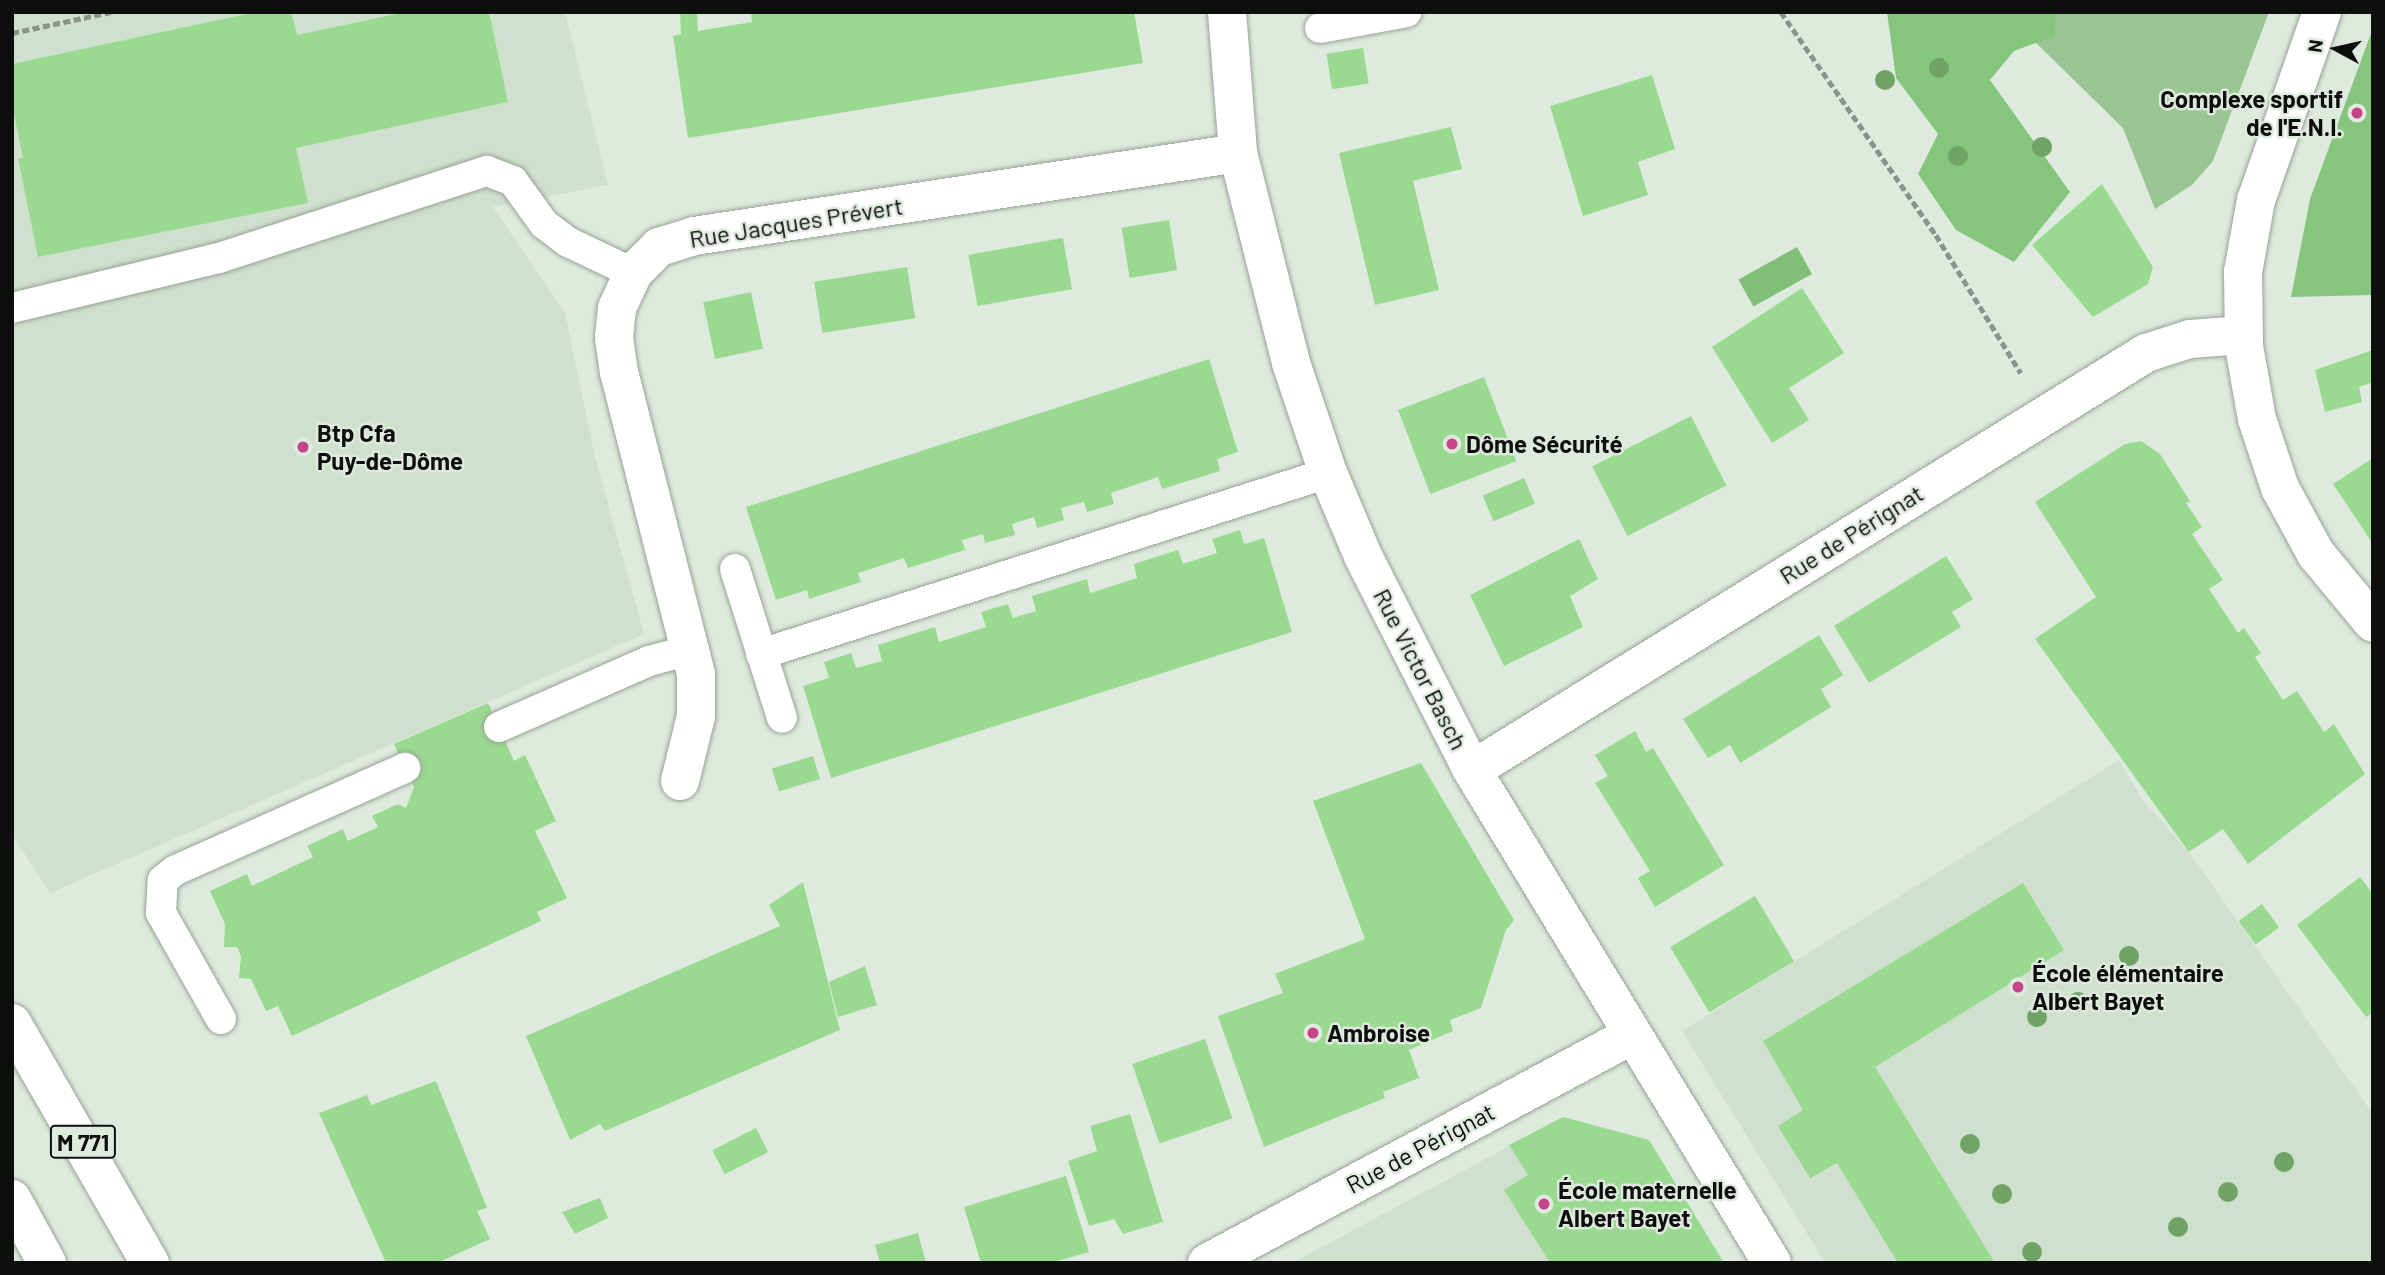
<!DOCTYPE html>
<meta charset="utf-8">
<style>
body{margin:0}
#map{position:relative;width:2385px;height:1275px;overflow:hidden;background:#dfeade;font-family:Barlow,sans-serif}
div>[style]{position:absolute}
.built>*{inset:0;background:#d0e0ce}
.green>*{inset:0;background:#98c591}
.forest>*{inset:0;background:#86c57d}
.water>*{inset:0;background:#81bf78;transform-origin:0 0}
.building>*{inset:0;background:#99d990;transform-origin:0 0}
.path>*{height:4.5px;margin-top:-2.25px;transform-origin:0;background:repeating-linear-gradient(90deg,#8b938a 0 7px,transparent 0 10.5px)}
.roads{filter:drop-shadow(0 0 2px #98a296) drop-shadow(0 0 2px #98a296)}
.lane>*{height:30px;margin:-15px;padding:0 15px;transform-origin:15px;border-radius:15px;background:#fff}
.street>*{height:38px;margin:-19px;padding:0 19px;transform-origin:19px;border-radius:19px;background:#fff}
.highway>*{height:38px;margin:-19px;padding:0 19px;transform-origin:19px;border-radius:19px;background:#fff}
.trees>*{width:20px;height:20px;margin:-10px;border-radius:50%;background:#6fa466}
.dots>*{width:19px;height:19px;translate:-50% -50%;box-sizing:border-box;border:4px solid #dfeade;border-radius:50%}
span{translate:-50% -50%;white-space:nowrap;text-align:center;line-height:1.15;-webkit-text-stroke:5px #dfeade;paint-order:stroke}
.shield-label span{padding:2px 5px;background:#dfeade;border:2px solid;border-radius:5px;-webkit-text-stroke-width:0}
.shield-label{font-size:23px;color:#0c0f0b;font-weight:700}
.poi-label{font-size:24px;color:#0c0f0b;font-weight:700}
.right{translate:-100% -50%;text-align:right}
.left{translate:0 -50%;text-align:left}
.street-label{font-size:24px;color:#0c0f0b}
.frame{position:absolute;inset:0;border:14px solid #0c0f0b;pointer-events:none}
.north{position:absolute;left:2301px;top:14px;width:70px;height:70px;-webkit-text-stroke:5px #dfeade;paint-order:stroke;rotate:278deg;font-size:19px;font-weight:700;line-height:28px;text-align:center;color:#0c0f0b}
.north::after{content:'';display:block;margin:auto;width:24px;height:32px;background:#0c0f0b;clip-path:polygon(50% 0,100% 100%,50% 72%,0 100%)}
</style>
<div id="map">
<div class="built">
<div style="clip-path:polygon(12px 12px,565px 12px,608px 185px,493px 207px,565px 313px,595px 457px,644px 634px,50px 893px,12px 834px)"></div>
<div style="clip-path:polygon(2119px 760px,2144px 802px,2189px 852px,2373px 1114px,2373px 1263px,1825px 1263px,1682px 1031px)"></div>
<div style="clip-path:polygon(1563px 1117px,1649px 1140px,1724px 1263px,1292px 1263px)"></div>
</div>
<div class="green">
<div style="clip-path:polygon(1897px 12px,2269px 12px,2213px 161px,2192px 185px,2155px 209px,2123px 128px,2031px 38px)"></div>
</div>
<div class="forest">
<div style="clip-path:polygon(1887px 12px,2056px 12px,2054px 36px,2014px 51px,1990px 80px,2070px 192px,2014px 262px,1956px 230px,1918px 174px,1938px 134px,1896px 78px)"></div>
<div style="clip-path:polygon(2373px 28px,2373px 295px,2291px 297px,2310px 199px)"></div>
</div>
<div class="water">
<div style="left:1797px;top:247px;width:31px;height:67px;rotate:61deg"></div>
</div>
<div class="building">
<div style="clip-path:polygon(256px 12px,291px 12px,297px 35px,406px 12px,489px 12px,508px 102px,296px 148px,308px 203px,38px 257px,18px 158px,23px 158px,12px 104px,12px 64px)"></div>
<div style="clip-path:polygon(680px 12px,697px 12px,698px 31px,752px 22px,751px 12px,1134px 12px,1143px 63px,688px 138px,673px 36px,681px 34px)"></div>
<div style="left:1363px;top:48px;width:36px;height:37px;rotate:81deg"></div>
<div style="clip-path:polygon(1652px 75px,1675px 149px,1638px 162px,1648px 195px,1583px 216px,1550px 106px)"></div>
<div style="clip-path:polygon(1451px 127px,1462px 169px,1413px 181px,1439px 290px,1375px 305px,1339px 153px)"></div>
<div style="clip-path:polygon(2102px 184px,2153px 267px,2148px 284px,2093px 317px,2032px 245px)"></div>
<div style="left:1169px;top:220px;width:51px;height:48px;rotate:81deg"></div>
<div style="left:1063px;top:238px;width:52px;height:96px;rotate:80deg"></div>
<div style="left:907px;top:267px;width:52px;height:94px;rotate:81deg"></div>
<div style="clip-path:polygon(1802px 288px,1844px 353px,1789px 388px,1809px 420px,1772px 443px,1712px 347px)"></div>
<div style="left:751px;top:292px;width:58px;height:49px;rotate:78deg"></div>
<div style="clip-path:polygon(2373px 350px,2373px 382px,2359px 387px,2362px 402px,2325px 412px,2315px 370px)"></div>
<div style="clip-path:polygon(1209px 359px,1238px 452px,1217px 459px,1220px 471px,1162px 489px,1158px 477px,1111px 493px,1114px 504px,1087px 512px,1084px 502px,1061px 508px,1064px 520px,1037px 528px,1034px 517px,1012px 524px,1015px 535px,985px 543px,983px 534px,962px 540px,965px 550px,908px 568px,904px 558px,858px 573px,861px 582px,809px 599px,807px 590px,776px 600px,746px 507px)"></div>
<div style="left:1484px;top:377px;width:90px;height:92px;rotate:69deg"></div>
<div style="left:1691px;top:416px;width:78px;height:111px;rotate:63deg"></div>
<div style="clip-path:polygon(2141px 441px,2160px 454px,2190px 501px,2186px 503px,2202px 527px,2192px 534px,2223px 580px,2209px 589px,2238px 633px,2244px 628px,2261px 653px,2255px 657px,2283px 700px,2297px 691px,2324px 732px,2334px 724px,2365px 774px,2248px 864px,2223px 829px,2189px 852px,2035px 639px,2096px 597px,2035px 502px,2125px 444px)"></div>
<div style="clip-path:polygon(2373px 458px,2373px 544px,2333px 484px)"></div>
<div style="left:1524px;top:478px;width:28px;height:45px;rotate:67deg"></div>
<div style="clip-path:polygon(1240px 530px,1244px 544px,1264px 538px,1292px 632px,831px 778px,803px 686px,829px 678px,824px 662px,851px 653px,856px 668px,882px 661px,878px 645px,935px 627px,939px 642px,986px 627px,981px 612px,1008px 604px,1013px 618px,1036px 611px,1032px 596px,1087px 579px,1090px 593px,1137px 578px,1134px 564px,1178px 550px,1183px 564px,1217px 553px,1212px 539px)"></div>
<div style="clip-path:polygon(1579px 539px,1598px 579px,1570px 596px,1583px 627px,1504px 666px,1470px 595px)"></div>
<div style="clip-path:polygon(1946px 556px,1973px 599px,1952px 612px,1961px 627px,1869px 683px,1834px 626px)"></div>
<div style="clip-path:polygon(1819px 635px,1843px 675px,1821px 689px,1831px 707px,1740px 763px,1730px 745px,1708px 758px,1683px 719px)"></div>
<div style="clip-path:polygon(488px 703px,514px 761px,525px 755px,556px 821px,535px 831px,567px 898px,537px 912px,541px 921px,292px 1036px,278px 1006px,266px 1011px,251px 979px,239px 978px,241px 956px,237px 947px,224px 947px,225px 924px,210px 891px,247px 874px,252px 886px,313px 857px,307px 846px,343px 829px,348px 841px,378px 827px,372px 816px,398px 804px,406px 808px,414px 787px,394px 744px)"></div>
<div style="clip-path:polygon(1635px 731px,1646px 752px,1653px 748px,1724px 865px,1655px 907px,1638px 878px,1650px 871px,1595px 783px,1608px 776px,1595px 755px)"></div>
<div style="left:813px;top:756px;width:24px;height:43px;rotate:73deg"></div>
<div style="clip-path:polygon(1421px 763px,1514px 920px,1506px 930px,1481px 1008px,1450px 1020px,1453px 1031px,1409px 1050px,1419px 1078px,1383px 1092px,1385px 1098px,1264px 1147px,1218px 1016px,1283px 993px,1275px 974px,1365px 939px,1313px 801px)"></div>
<div style="clip-path:polygon(2360px 877px,2373px 894px,2373px 1012px,2366px 1017px,2297px 925px)"></div>
<div style="clip-path:polygon(803px 882px,840px 1030px,605px 1131px,600px 1124px,570px 1140px,526px 1036px,780px 926px,769px 905px)"></div>
<div style="clip-path:polygon(2023px 883px,2064px 950px,1875px 1067px,1995px 1263px,1898px 1263px,1837px 1163px,1810px 1178px,1778px 1126px,1803px 1110px,1763px 1041px)"></div>
<div style="left:1755px;top:896px;width:76px;height:99px;rotate:59deg"></div>
<div style="left:2262px;top:904px;width:29px;height:29px;rotate:54deg"></div>
<div style="clip-path:polygon(865px 966px,877px 1005px,838px 1017px,829px 982px)"></div>
<div style="left:1205px;top:1039px;width:84px;height:77px;rotate:71deg"></div>
<div style="clip-path:polygon(436px 1081px,487px 1208px,477px 1211px,490px 1239px,437px 1263px,386px 1263px,319px 1113px,367px 1095px,371px 1105px)"></div>
<div style="clip-path:polygon(1130px 1114px,1163px 1222px,1123px 1234px,1114px 1219px,1089px 1226px,1068px 1161px,1097px 1151px,1090px 1126px)"></div>
<div style="clip-path:polygon(1563px 1117px,1649px 1140px,1724px 1263px,1550px 1263px,1504px 1190px,1528px 1175px,1509px 1145px)"></div>
<div style="left:756px;top:1128px;width:27px;height:49px;rotate:63deg"></div>
<div style="clip-path:polygon(1066px 1176px,1089px 1252px,1051px 1263px,981px 1263px,964px 1207px)"></div>
<div style="clip-path:polygon(600px 1198px,608px 1218px,575px 1234px,562px 1212px)"></div>
<div style="clip-path:polygon(918px 1233px,926px 1263px,880px 1263px,875px 1245px)"></div>
</div>
<div class="path">
<div style="left:1781px;top:12px;width:272px;rotate:55.2deg"></div>
<div style="left:1936px;top:235px;width:162px;rotate:58.4deg"></div>
<div style="left:12px;top:33px;width:101px;rotate:-12deg"></div>
</div>
<div class="roads">
<div class="lane">
<div style="left:1320px;top:28px;width:88px;rotate:-10.4deg"></div>
<div style="left:12px;top:308px;width:213px;rotate:-13.6deg"></div>
<div style="left:219px;top:258px;width:282px;rotate:-18deg"></div>
<div style="left:487px;top:171px;width:28px;rotate:21deg"></div>
<div style="left:513px;top:181px;width:53px;rotate:54.2deg"></div>
<div style="left:544px;top:224px;width:30px;rotate:37deg"></div>
<div style="left:568px;top:242px;width:72px;rotate:25.5deg"></div>
<div style="left:735px;top:569px;width:156px;rotate:72.5deg"></div>
<div style="left:761px;top:654px;width:595px;rotate:-17.7deg"></div>
<div style="left:499px;top:727px;width:164px;rotate:-23.7deg"></div>
<div style="left:649px;top:661px;width:42px;rotate:-15deg"></div>
<div style="left:221px;top:1019px;width:122px;rotate:-119.5deg"></div>
<div style="left:161px;top:913px;width:33px;rotate:-87deg"></div>
<div style="left:163px;top:880px;width:16px;rotate:-38deg"></div>
<div style="left:176px;top:870px;width:251px;rotate:-24deg"></div>
</div>
<div class="street">
<div style="left:1227px;top:12px;width:141px;rotate:85.5deg"></div>
<div style="left:1238px;top:153px;width:217px;rotate:75.8deg"></div>
<div style="left:1291px;top:363px;width:116px;rotate:71.4deg"></div>
<div style="left:1328px;top:473px;width:90px;rotate:67.1deg"></div>
<div style="left:1363px;top:556px;width:240px;rotate:63deg"></div>
<div style="left:1472px;top:770px;width:577px;rotate:58.68deg"></div>
<div style="left:2322px;top:12px;width:199px;rotate:109.3deg"></div>
<div style="left:2256px;top:200px;width:73px;rotate:100.2deg"></div>
<div style="left:2243px;top:272px;width:74px;rotate:89.2deg"></div>
<div style="left:2244px;top:346px;width:74px;rotate:79.9deg"></div>
<div style="left:2257px;top:419px;width:73px;rotate:71.6deg"></div>
<div style="left:2280px;top:488px;width:75px;rotate:61.4deg"></div>
<div style="left:2316px;top:554px;width:89px;rotate:50.4deg"></div>
<div style="left:1472px;top:770px;width:793px;rotate:-31.74deg"></div>
<div style="left:2146px;top:353px;width:46px;rotate:-17.7deg"></div>
<div style="left:2190px;top:339px;width:53px;rotate:-4.3deg"></div>
<div style="left:680px;top:781px;width:67px;rotate:-76.2deg"></div>
<div style="left:696px;top:716px;width:42px;rotate:-90deg"></div>
<div style="left:696px;top:674px;width:311px;rotate:-104.3deg"></div>
<div style="left:619px;top:373px;width:36px;rotate:-98deg"></div>
<div style="left:614px;top:337px;width:29px;rotate:-84deg"></div>
<div style="left:617px;top:308px;width:38px;rotate:-65deg"></div>
<div style="left:633px;top:273px;width:37px;rotate:-45deg"></div>
<div style="left:659px;top:247px;width:37px;rotate:-17deg"></div>
<div style="left:694px;top:236px;width:550px;rotate:-8.67deg"></div>
<div style="left:1207px;top:1263px;width:483px;rotate:-28.2deg"></div>
</div>
<div class="highway">
<div style="left:12px;top:1023px;width:277px;rotate:60.1deg"></div>
<div style="left:12px;top:1199px;width:73px;rotate:61.3deg"></div>
</div>
</div>
<div class="trees">
<div style="left:1939px;top:68px"></div>
<div style="left:1885px;top:80px"></div>
<div style="left:2042px;top:147px"></div>
<div style="left:1958px;top:156px"></div>
<div style="left:2129px;top:956px"></div>
<div style="left:2078px;top:1002px"></div>
<div style="left:2037px;top:1017px"></div>
<div style="left:1970px;top:1144px"></div>
<div style="left:2284px;top:1162px"></div>
<div style="left:2228px;top:1192px"></div>
<div style="left:2002px;top:1194px"></div>
<div style="left:2178px;top:1227px"></div>
<div style="left:2032px;top:1252px"></div>
</div>
<div class="dots">
<div style="left:2357px;top:113px;background:#c7448a"></div>
<div style="left:1452px;top:444px;background:#c7448a"></div>
<div style="left:303px;top:447px;background:#c7448a"></div>
<div style="left:2018px;top:987px;background:#c7448a"></div>
<div style="left:1313px;top:1033px;background:#c7448a"></div>
<div style="left:1544px;top:1204px;background:#c7448a"></div>
</div>
<div class="shield-label">
<span style="left:83px;top:1142px">M 771</span>
</div>
<div class="poi-label">
<span class="right" style="left:2343px;top:113px">Complexe sportif<br>de l'E.N.I.</span>
<span class="left" style="left:317px;top:447px">Btp Cfa<br>Puy-de-Dôme</span>
<span class="left" style="left:1466px;top:444px">Dôme Sécurité</span>
<span class="left" style="left:2032px;top:987px">École élémentaire<br>Albert Bayet</span>
<span class="left" style="left:1327px;top:1033px">Ambroise</span>
<span class="left" style="left:1558px;top:1204px">École maternelle<br>Albert Bayet</span>
</div>
<div class="street-label">
<span style="left:796px;top:222px;rotate:-9deg">Rue Jacques Prévert</span>
<span style="left:1851px;top:534px;rotate:-32deg">Rue de Pérignat</span>
<span style="left:1421px;top:669px;rotate:63deg">Rue Victor Basch</span>
<span style="left:1420px;top:1148px;rotate:-28deg">Rue de Pérignat</span>
</div>
<div class="frame"></div>
<div class="north">N</div>
</div>
